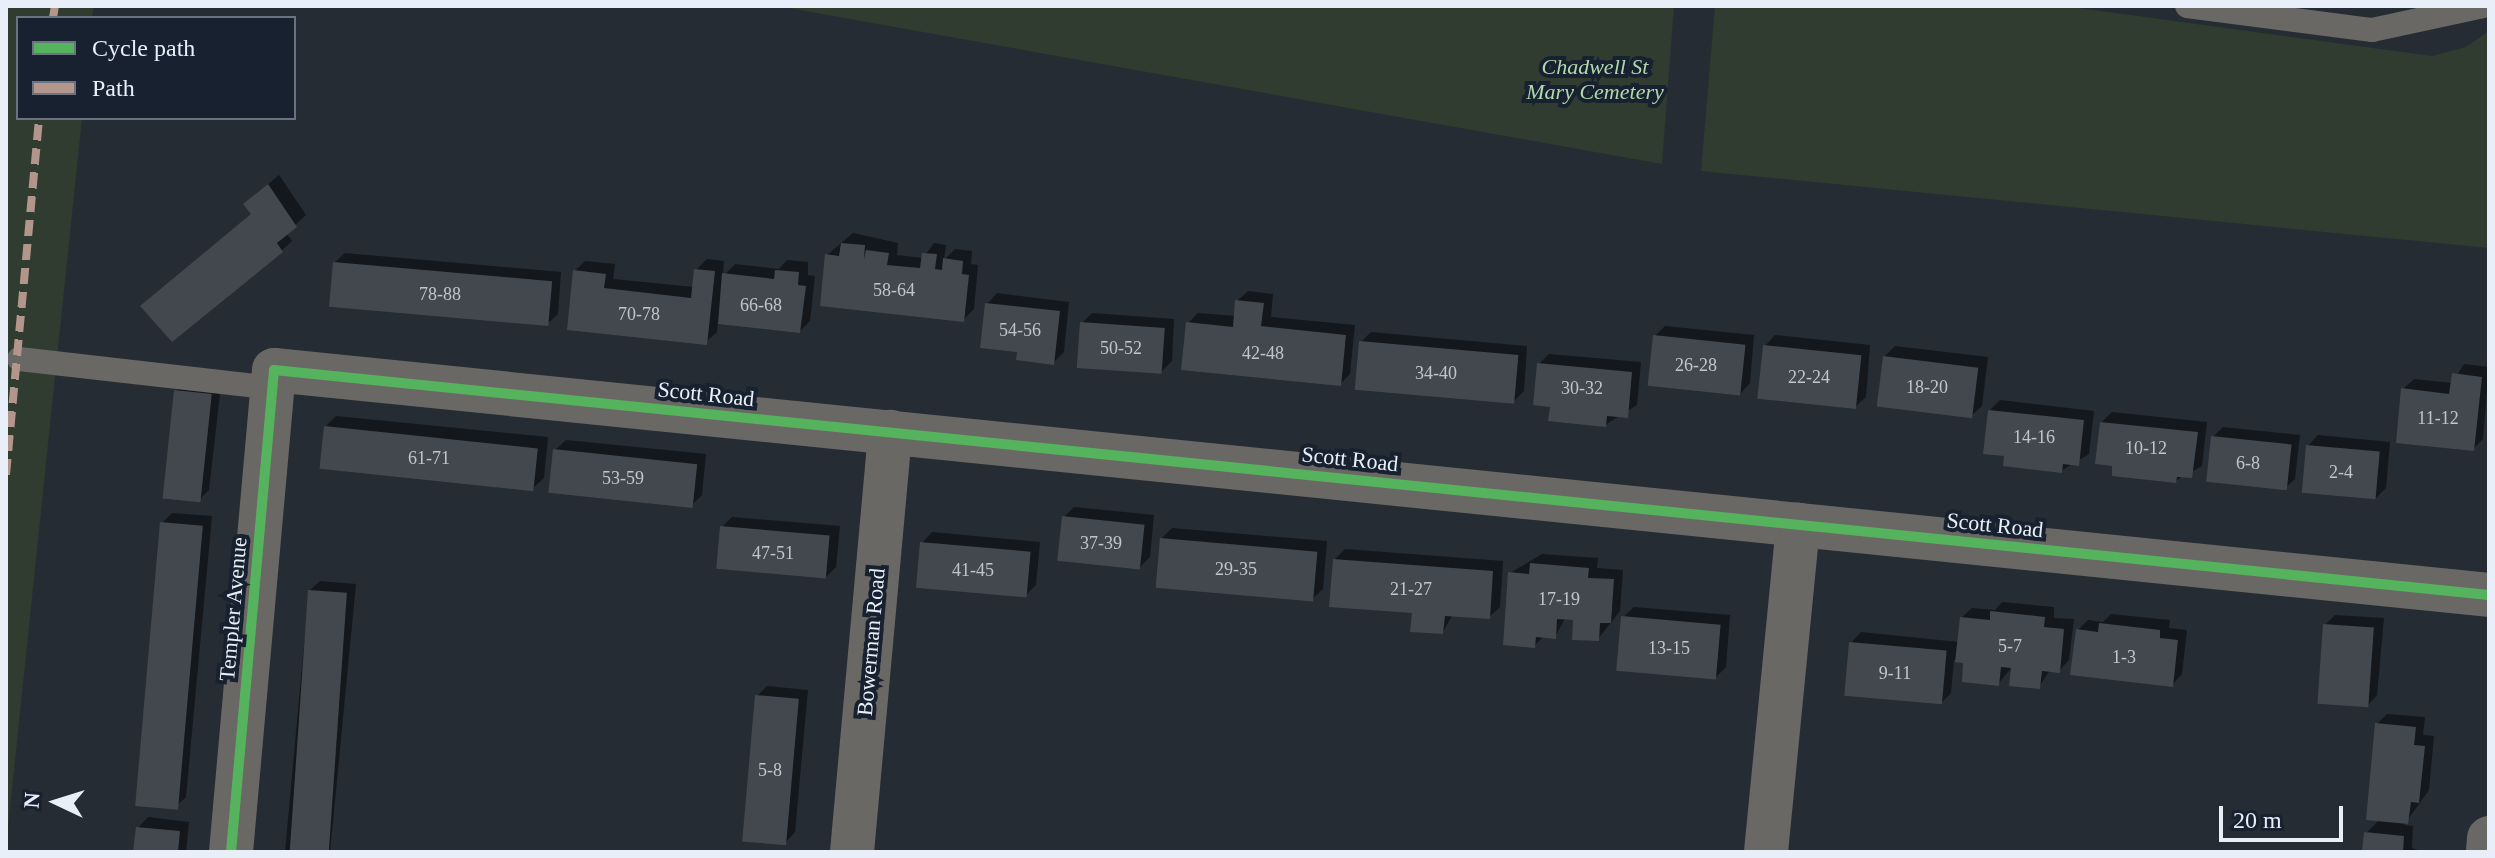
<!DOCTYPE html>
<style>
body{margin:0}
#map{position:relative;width:2495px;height:858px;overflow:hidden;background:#262c33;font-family:"Times New Roman",serif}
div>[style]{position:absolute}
.green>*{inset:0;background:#2f3c2f}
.shadow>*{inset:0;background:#0007}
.building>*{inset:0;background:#43484e;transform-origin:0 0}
.service>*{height:24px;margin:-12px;padding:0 12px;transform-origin:12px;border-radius:12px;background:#6a6865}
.minor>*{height:44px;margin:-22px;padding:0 22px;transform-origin:22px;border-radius:22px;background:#6a6865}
.quiet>*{height:8px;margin-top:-4px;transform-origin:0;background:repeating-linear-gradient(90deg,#b2968c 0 16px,transparent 0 24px)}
.cycleway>*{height:10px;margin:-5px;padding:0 5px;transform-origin:5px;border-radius:5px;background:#56b35d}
span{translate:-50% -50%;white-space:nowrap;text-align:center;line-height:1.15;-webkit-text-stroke:8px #17212f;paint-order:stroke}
.number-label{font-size:18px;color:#bfc5ce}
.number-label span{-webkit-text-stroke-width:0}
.park-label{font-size:22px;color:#b2d8ab;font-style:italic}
.street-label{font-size:22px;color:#e8eff9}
.frame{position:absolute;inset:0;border:8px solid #e8eff9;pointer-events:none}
.legend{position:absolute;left:16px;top:16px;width:280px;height:104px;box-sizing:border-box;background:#17212f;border:2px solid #6b7380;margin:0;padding:10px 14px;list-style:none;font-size:24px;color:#e8eff9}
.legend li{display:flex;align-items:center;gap:16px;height:40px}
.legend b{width:40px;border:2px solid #6b7380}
.north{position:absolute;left:16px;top:762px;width:80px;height:80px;-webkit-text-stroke:6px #17212f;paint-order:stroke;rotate:274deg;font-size:22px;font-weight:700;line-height:32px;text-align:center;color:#e8eff9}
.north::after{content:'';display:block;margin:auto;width:28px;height:36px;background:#e8eff9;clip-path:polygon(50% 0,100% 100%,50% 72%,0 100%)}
.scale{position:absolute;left:2219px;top:806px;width:124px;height:36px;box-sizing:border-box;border:4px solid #e8eff9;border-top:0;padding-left:10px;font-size:24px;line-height:28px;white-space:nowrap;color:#e8eff9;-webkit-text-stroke:6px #17212f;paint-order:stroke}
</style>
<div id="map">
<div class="green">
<div style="clip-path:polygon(6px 6px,94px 6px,92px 18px,18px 18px,18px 118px,82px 118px,6px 847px)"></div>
<div style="clip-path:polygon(779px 6px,1674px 6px,1662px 164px,822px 14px)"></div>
<div style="clip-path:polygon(1715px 6px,2064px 6px,2432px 56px,2466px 47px,2489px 31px,2489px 248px,1701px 171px)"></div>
</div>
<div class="shadow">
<div style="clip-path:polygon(279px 175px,306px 215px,286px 233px,292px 241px,281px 251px,253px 213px,256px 194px)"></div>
<div style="clip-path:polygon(853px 233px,898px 243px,897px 255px,923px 258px,934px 243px,946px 245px,944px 260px,955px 249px,972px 251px,971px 264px,978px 265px,974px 309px,963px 320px,827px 255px)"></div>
<div style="clip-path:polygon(345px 253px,561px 272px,558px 314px,547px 324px,334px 263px)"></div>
<div style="clip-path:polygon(707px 259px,724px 261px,723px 276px,735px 264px,779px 269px,787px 260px,808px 262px,808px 275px,815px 276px,810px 321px,800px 331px,718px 322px,717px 332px,706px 342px,569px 328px,575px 271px,585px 261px,615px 264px,613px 279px,694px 287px,696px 270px)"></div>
<div style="clip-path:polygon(1248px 291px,1273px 294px,1271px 317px,1355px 325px,1350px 374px,1340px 384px,1188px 323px,1198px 313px,1236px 316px,1237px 301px)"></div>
<div style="clip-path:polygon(997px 293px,1069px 302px,1064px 352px,1054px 362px,1019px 350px,987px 304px)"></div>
<div style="clip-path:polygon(1092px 313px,1174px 319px,1172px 361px,1161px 372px,1082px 323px)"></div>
<div style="clip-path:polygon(1665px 326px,1754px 335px,1750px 383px,1740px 394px,1655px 336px)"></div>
<div style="clip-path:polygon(1371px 332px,1527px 346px,1524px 391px,1513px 402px,1361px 342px)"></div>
<div style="clip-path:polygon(1775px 335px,1870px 345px,1866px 397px,1855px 407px,1765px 346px)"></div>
<div style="clip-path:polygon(1895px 346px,1988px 357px,1982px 406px,1971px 416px,1884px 357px)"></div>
<div style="clip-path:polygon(1549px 354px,1641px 362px,1637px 405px,1605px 425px,1552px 405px,1539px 364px)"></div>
<div style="clip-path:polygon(2464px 364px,2489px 367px,2483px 439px,2473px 449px,2403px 389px,2414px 379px,2452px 383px)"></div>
<div style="clip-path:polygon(186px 380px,221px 385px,209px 490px,199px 500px,176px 391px)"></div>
<div style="clip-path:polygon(2000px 400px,2094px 411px,2089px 454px,2061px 471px,2006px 455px,1990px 410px)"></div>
<div style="clip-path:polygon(2112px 412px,2207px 422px,2202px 466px,2175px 481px,2114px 464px,2101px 423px)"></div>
<div style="clip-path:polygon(336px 416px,548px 437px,544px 478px,533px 488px,326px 426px)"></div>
<div style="clip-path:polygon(2223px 427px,2300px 435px,2295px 479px,2284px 489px,2213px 437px)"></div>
<div style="clip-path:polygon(2318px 435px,2390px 442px,2386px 488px,2376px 498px,2308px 446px)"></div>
<div style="clip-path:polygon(566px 440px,706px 454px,702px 495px,692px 505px,555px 450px)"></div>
<div style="clip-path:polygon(1074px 507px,1154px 515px,1150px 557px,1139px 568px,1064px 517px)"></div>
<div style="clip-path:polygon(172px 513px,212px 516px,186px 797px,175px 807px,162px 523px)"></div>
<div style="clip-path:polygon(732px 517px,840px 526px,836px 567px,826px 577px,722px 527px)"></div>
<div style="clip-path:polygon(1172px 528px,1327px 541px,1323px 589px,1312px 599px,1161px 539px)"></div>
<div style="clip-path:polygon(932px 532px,1040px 542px,1036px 585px,1026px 595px,922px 543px)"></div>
<div style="clip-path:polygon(1345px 549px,1503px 561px,1500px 607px,1489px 617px,1453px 614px,1443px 632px,1335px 559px)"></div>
<div style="clip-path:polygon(1542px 554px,1598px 558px,1597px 568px,1623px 570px,1620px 611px,1598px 639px,1576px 618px,1566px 617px,1555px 637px,1544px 636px,1534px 646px,1510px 573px)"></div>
<div style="clip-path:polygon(320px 581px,356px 584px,330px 852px,285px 852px,309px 591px)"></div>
<div style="clip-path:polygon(2002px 602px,2054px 607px,2054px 618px,2074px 619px,2069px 660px,2059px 671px,2050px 670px,2039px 687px,2013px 666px,1998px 684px,1965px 661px,1954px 660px,1951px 693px,1941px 703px,1851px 643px,1861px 632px,1959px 642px,1961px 618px,1972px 608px,1995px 610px)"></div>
<div style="clip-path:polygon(1634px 607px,1730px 615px,1726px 667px,1716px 677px,1623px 617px)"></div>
<div style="clip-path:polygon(2111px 614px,2170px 620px,2169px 628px,2187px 630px,2182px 674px,2172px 685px,2078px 630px,2088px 620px,2103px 622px)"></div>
<div style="clip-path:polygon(2335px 615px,2384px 618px,2377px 695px,2367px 706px,2325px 625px)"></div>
<div style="clip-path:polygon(767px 686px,808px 690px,795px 832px,785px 843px,757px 696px)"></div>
<div style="clip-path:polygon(2387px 714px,2425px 717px,2423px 735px,2434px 736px,2429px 790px,2404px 825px,2413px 826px,2412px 848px,2424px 852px,2364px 852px,2366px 833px,2379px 820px,2377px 724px)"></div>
<div style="clip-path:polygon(148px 817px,189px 822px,186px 852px,135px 852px,138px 828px)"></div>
</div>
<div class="building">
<div style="clip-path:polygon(268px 184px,297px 227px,277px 243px,283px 252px,172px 342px,140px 306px,251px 214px,243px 204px)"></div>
<div style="clip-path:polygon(841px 243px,865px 245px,864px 259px,866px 250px,889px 253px,887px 265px,920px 268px,922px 253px,937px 254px,935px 269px,942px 270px,943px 258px,963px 261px,962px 274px,969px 275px,964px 322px,820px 306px,825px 254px,839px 256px)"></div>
<div style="left:333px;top:262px;width:220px;height:45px;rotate:5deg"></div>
<div style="clip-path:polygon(694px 269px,715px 271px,707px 345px,567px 330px,573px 270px,606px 274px,604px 288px,691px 298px)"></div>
<div style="clip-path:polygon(775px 270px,799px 272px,798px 285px,806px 286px,800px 333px,718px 324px,722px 273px,774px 279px)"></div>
<div style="clip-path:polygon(1235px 300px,1264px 303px,1261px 326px,1346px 335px,1341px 386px,1181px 370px,1186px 322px,1233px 327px)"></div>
<div style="clip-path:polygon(985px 303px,1060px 311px,1054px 365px,1016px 360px,1017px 352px,980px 348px)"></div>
<div style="left:1080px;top:322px;width:85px;height:46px;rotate:4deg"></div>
<div style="left:1653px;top:335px;width:93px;height:51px;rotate:6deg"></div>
<div style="left:1359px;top:341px;width:160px;height:49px;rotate:5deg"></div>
<div style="left:1763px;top:345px;width:99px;height:54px;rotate:6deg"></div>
<div style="left:1883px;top:356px;width:96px;height:51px;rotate:7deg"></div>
<div style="clip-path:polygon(1537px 363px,1632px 372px,1628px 418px,1607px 416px,1606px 427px,1548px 421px,1550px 407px,1533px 405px)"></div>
<div style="clip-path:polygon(2452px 373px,2482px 377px,2474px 451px,2396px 443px,2401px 388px,2449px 394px)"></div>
<div style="left:174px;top:390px;width:38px;height:109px;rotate:6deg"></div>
<div style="clip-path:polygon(1988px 410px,2084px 420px,2079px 466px,2063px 464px,2062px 473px,2003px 466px,2004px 456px,1983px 454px)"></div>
<div style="clip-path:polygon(2100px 422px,2198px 432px,2192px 478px,2177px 477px,2176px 483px,2112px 476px,2112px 466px,2095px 464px)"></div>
<div style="left:324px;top:426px;width:215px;height:43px;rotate:6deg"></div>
<div style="left:2211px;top:436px;width:81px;height:46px;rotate:6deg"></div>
<div style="left:2306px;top:445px;width:74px;height:48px;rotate:5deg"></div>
<div style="left:553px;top:449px;width:145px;height:44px;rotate:6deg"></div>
<div style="left:1062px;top:516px;width:83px;height:45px;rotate:6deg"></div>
<div style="left:160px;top:522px;width:43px;height:285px;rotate:5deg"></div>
<div style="left:720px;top:526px;width:110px;height:43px;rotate:5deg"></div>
<div style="left:1160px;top:538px;width:158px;height:50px;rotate:5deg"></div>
<div style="left:920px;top:542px;width:111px;height:46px;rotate:5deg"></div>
<div style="clip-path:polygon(1333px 559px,1493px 571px,1490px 619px,1445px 616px,1443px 634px,1410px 632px,1412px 613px,1329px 607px)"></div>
<div style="clip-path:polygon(1530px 563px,1589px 568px,1588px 578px,1614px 579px,1611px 623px,1600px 623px,1599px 641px,1572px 640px,1573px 620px,1557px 619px,1556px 639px,1536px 637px,1535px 648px,1503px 645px,1508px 572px,1529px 574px)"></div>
<div style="left:308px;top:590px;width:39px;height:263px;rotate:4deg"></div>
<div style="clip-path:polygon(1990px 611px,2045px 617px,2044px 627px,2064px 629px,2060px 673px,2042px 671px,2040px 689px,2009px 686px,2011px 668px,2001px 667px,1999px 686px,1962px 682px,1963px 663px,1955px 662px,1960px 617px,1990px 620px)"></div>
<div style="left:1621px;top:616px;width:100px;height:55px;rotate:5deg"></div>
<div style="clip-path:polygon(2099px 623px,2160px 630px,2160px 638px,2178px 640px,2173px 687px,2070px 675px,2076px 629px,2098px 632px)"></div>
<div style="left:2323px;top:624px;width:51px;height:80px;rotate:4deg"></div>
<div style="left:1849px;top:642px;width:98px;height:54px;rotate:5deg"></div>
<div style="left:755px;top:695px;width:44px;height:147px;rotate:5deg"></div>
<div style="clip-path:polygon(2375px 723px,2416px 727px,2414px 745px,2425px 746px,2419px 803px,2411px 802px,2408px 824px,2366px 820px)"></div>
<div style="clip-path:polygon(136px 827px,180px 831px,178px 852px,133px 852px)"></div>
<div style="clip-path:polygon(2364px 832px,2404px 836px,2403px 852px,2362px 852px)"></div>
</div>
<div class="service">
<div style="left:2187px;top:6px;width:187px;rotate:7.4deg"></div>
<div style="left:2372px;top:30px;width:114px;rotate:-12.2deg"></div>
<div style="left:19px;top:359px;width:256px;rotate:6.5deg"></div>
</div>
<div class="minor">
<div style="left:231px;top:852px;width:484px;rotate:-84.9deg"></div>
<div style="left:274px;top:370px;width:2226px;rotate:5.8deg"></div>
<div style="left:852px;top:852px;width:422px;rotate:-84.8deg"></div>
<div style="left:1766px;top:852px;width:329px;rotate:-84.4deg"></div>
<div style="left:2488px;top:852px;width:14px;rotate:-86deg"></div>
</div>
<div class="quiet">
<div style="left:53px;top:18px;width:12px;rotate:-81deg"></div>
<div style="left:6px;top:475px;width:359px;rotate:-84.7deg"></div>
</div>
<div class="cycleway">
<div style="left:231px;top:852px;width:484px;rotate:-84.9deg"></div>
<div style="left:274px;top:370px;width:2226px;rotate:5.8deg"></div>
</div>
<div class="number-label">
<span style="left:894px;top:290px">58-64</span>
<span style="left:440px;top:294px">78-88</span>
<span style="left:761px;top:305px">66-68</span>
<span style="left:639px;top:314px">70-78</span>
<span style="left:1020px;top:330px">54-56</span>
<span style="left:1121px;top:348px">50-52</span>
<span style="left:1263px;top:353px">42-48</span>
<span style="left:1696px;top:365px">26-28</span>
<span style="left:1436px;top:373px">34-40</span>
<span style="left:1809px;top:377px">22-24</span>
<span style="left:1927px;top:387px">18-20</span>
<span style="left:1582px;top:388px">30-32</span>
<span style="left:2438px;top:418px">11-12</span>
<span style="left:2034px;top:437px">14-16</span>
<span style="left:2146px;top:448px">10-12</span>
<span style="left:429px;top:458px">61-71</span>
<span style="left:2248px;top:463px">6-8</span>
<span style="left:2341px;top:472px">2-4</span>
<span style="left:623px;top:478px">53-59</span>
<span style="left:1101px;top:543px">37-39</span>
<span style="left:773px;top:553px">47-51</span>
<span style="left:1236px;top:569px">29-35</span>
<span style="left:973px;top:570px">41-45</span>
<span style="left:1411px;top:589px">21-27</span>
<span style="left:1559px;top:599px">17-19</span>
<span style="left:2010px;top:646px">5-7</span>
<span style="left:1669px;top:648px">13-15</span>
<span style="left:2124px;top:657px">1-3</span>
<span style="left:1895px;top:673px">9-11</span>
<span style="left:770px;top:770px">5-8</span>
</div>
<div class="park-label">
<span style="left:1595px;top:79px">Chadwell St<br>Mary Cemetery</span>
</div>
<div class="street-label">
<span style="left:706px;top:394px;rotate:6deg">Scott Road</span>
<span style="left:1350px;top:459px;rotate:6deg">Scott Road</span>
<span style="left:1995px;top:525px;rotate:6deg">Scott Road</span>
<span style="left:233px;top:609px;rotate:-85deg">Templer Avenue</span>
<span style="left:871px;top:642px;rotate:-85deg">Bowerman Road</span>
</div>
<div class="frame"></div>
<ul class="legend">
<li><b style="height:10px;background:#56b35d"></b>Cycle path</li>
<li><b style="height:10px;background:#b2968c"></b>Path</li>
</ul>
<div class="north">N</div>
<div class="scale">20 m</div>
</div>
